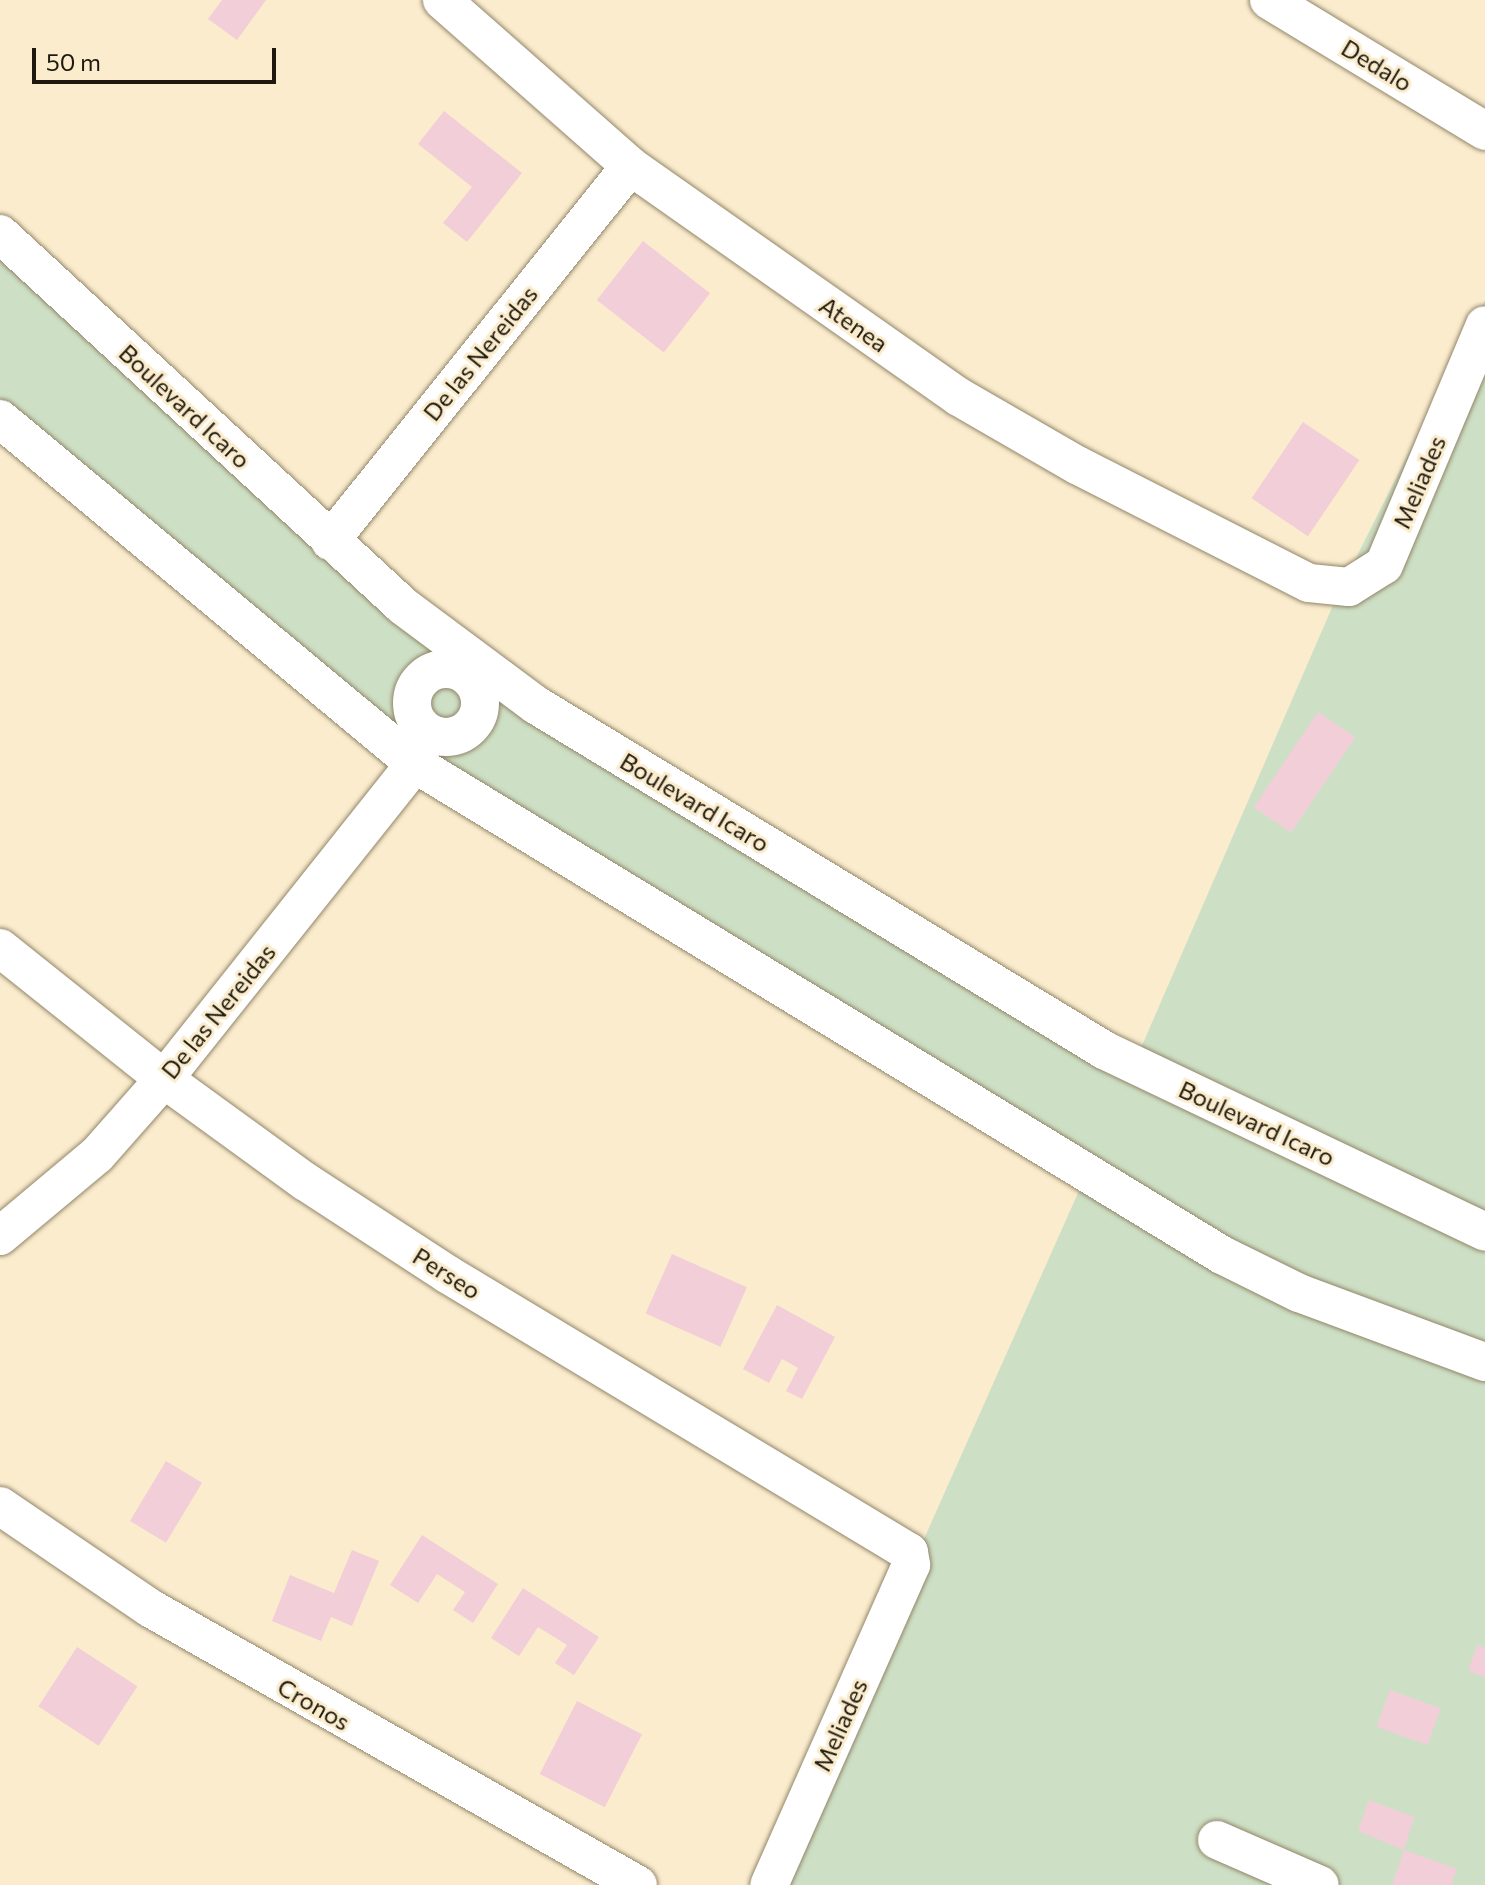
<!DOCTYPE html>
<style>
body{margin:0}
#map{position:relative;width:1485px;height:1885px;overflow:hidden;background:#faeccd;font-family:Commissioner,sans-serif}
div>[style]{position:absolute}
.green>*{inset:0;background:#cde0c5}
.building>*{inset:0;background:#f2ced8;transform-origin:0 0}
.roads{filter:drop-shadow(0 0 2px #93866a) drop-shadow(0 0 2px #93866a)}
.minor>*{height:38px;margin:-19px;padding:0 19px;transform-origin:19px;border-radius:19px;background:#fff}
.minor>.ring{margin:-19px;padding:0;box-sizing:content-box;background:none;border:38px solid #fff;border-radius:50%}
span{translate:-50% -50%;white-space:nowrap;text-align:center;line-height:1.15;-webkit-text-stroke:6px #faeccd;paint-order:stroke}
.street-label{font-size:24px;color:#1e190e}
.scale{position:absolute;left:32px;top:48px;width:244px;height:36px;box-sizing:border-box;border:4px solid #1e190e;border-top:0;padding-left:10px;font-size:24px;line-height:28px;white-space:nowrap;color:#1e190e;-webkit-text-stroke:6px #faeccd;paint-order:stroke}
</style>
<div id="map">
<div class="green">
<div style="clip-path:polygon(0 234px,536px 705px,1134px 1064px,1337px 596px,1485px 300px,1485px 1885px,770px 1885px,1086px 1175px,415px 764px,0 419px)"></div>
</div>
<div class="building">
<div style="clip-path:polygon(222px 0,266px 0,237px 40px,208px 19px)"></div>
<div style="clip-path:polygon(444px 111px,522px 173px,467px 242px,443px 223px,472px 187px,418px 144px)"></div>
<div style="left:643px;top:241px;width:85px;height:75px;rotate:38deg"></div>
<div style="left:1303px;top:422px;width:68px;height:92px;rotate:34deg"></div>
<div style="left:1318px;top:712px;width:45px;height:115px;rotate:34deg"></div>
<div style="left:672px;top:1254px;width:82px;height:65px;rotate:24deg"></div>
<div style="clip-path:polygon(777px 1305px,835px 1337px,802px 1399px,786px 1391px,798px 1368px,782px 1359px,769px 1383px,743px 1369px)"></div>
<div style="left:166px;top:1461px;width:42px;height:70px;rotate:31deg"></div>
<div style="clip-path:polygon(422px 1535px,498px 1584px,473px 1623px,453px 1610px,465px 1592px,437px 1574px,418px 1603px,390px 1585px)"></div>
<div style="clip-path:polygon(352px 1550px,379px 1561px,352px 1626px,331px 1617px,321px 1641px,272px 1621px,290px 1575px,334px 1593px)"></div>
<div style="clip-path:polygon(523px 1588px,599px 1637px,574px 1675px,555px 1663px,567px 1645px,538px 1627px,519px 1656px,491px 1638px)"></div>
<div style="clip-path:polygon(1477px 1645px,1485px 1648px,1485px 1677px,1468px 1671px)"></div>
<div style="left:77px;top:1647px;width:72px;height:71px;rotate:33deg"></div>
<div style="left:1390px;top:1690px;width:54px;height:39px;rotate:20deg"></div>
<div style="left:577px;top:1701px;width:73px;height:82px;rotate:27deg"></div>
<div style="clip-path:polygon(1369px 1800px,1414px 1817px,1404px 1850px,1457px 1869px,1451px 1885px,1392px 1885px,1404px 1850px,1358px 1831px)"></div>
</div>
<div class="roads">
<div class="minor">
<div style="left:442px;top:0;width:251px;rotate:41.4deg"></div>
<div style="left:630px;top:166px;width:402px;rotate:35.1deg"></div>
<div style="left:959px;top:397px;width:136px;rotate:30deg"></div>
<div style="left:1077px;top:465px;width:260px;rotate:27deg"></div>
<div style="left:1309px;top:583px;width:40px;rotate:5.7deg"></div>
<div style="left:1349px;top:587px;width:41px;rotate:-32.2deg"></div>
<div style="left:1384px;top:565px;width:260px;rotate:-67.2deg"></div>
<div style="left:1269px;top:0;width:253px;rotate:31.2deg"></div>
<div style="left:0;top:234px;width:548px;rotate:42.71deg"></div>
<div style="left:403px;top:606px;width:166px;rotate:36.7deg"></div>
<div style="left:536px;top:705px;width:665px;rotate:31.27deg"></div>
<div style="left:1104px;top:1050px;width:422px;rotate:25.5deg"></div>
<div style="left:0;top:419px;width:540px;rotate:39.74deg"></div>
<div style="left:415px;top:764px;width:945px;rotate:31.32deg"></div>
<div style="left:1222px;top:1255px;width:86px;rotate:26.3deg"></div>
<div style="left:1299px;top:1293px;width:198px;rotate:20.4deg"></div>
<div style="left:330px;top:541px;width:480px;rotate:-51.3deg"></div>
<div class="ring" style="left:412px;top:669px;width:30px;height:30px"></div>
<div style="left:0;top:948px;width:210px;rotate:38.6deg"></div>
<div style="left:164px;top:1079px;width:175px;rotate:36deg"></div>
<div style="left:306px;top:1182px;width:168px;rotate:33.1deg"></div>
<div style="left:447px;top:1274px;width:539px;rotate:31.04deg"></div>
<div style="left:909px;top:1552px;width:13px;rotate:81deg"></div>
<div style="left:911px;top:1565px;width:350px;rotate:113.9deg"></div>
<div style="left:0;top:1236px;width:126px;rotate:-39.9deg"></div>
<div style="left:97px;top:1155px;width:101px;rotate:-48.6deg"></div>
<div style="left:164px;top:1079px;width:403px;rotate:-51.5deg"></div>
<div style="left:415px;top:764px;width:34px;rotate:-69deg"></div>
<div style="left:0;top:1506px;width:181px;rotate:34.2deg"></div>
<div style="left:150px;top:1608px;width:561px;rotate:29.58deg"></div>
<div style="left:1217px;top:1840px;width:112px;rotate:23.6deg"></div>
</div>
</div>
<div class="street-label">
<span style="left:1377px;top:65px;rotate:31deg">Dedalo</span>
<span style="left:854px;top:324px;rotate:35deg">Atenea</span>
<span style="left:480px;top:353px;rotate:-51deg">De las Nereidas</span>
<span style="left:185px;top:406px;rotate:43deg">Boulevard Icaro</span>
<span style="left:1419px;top:482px;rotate:-67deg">Meliades</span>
<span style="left:695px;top:802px;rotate:31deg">Boulevard Icaro</span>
<span style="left:218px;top:1011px;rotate:-51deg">De las Nereidas</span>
<span style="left:1257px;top:1123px;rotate:25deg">Boulevard Icaro</span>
<span style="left:447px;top:1273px;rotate:32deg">Perseo</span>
<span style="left:314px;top:1704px;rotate:30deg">Cronos</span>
<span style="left:840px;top:1725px;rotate:-66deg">Meliades</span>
</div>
<div class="scale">50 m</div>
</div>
